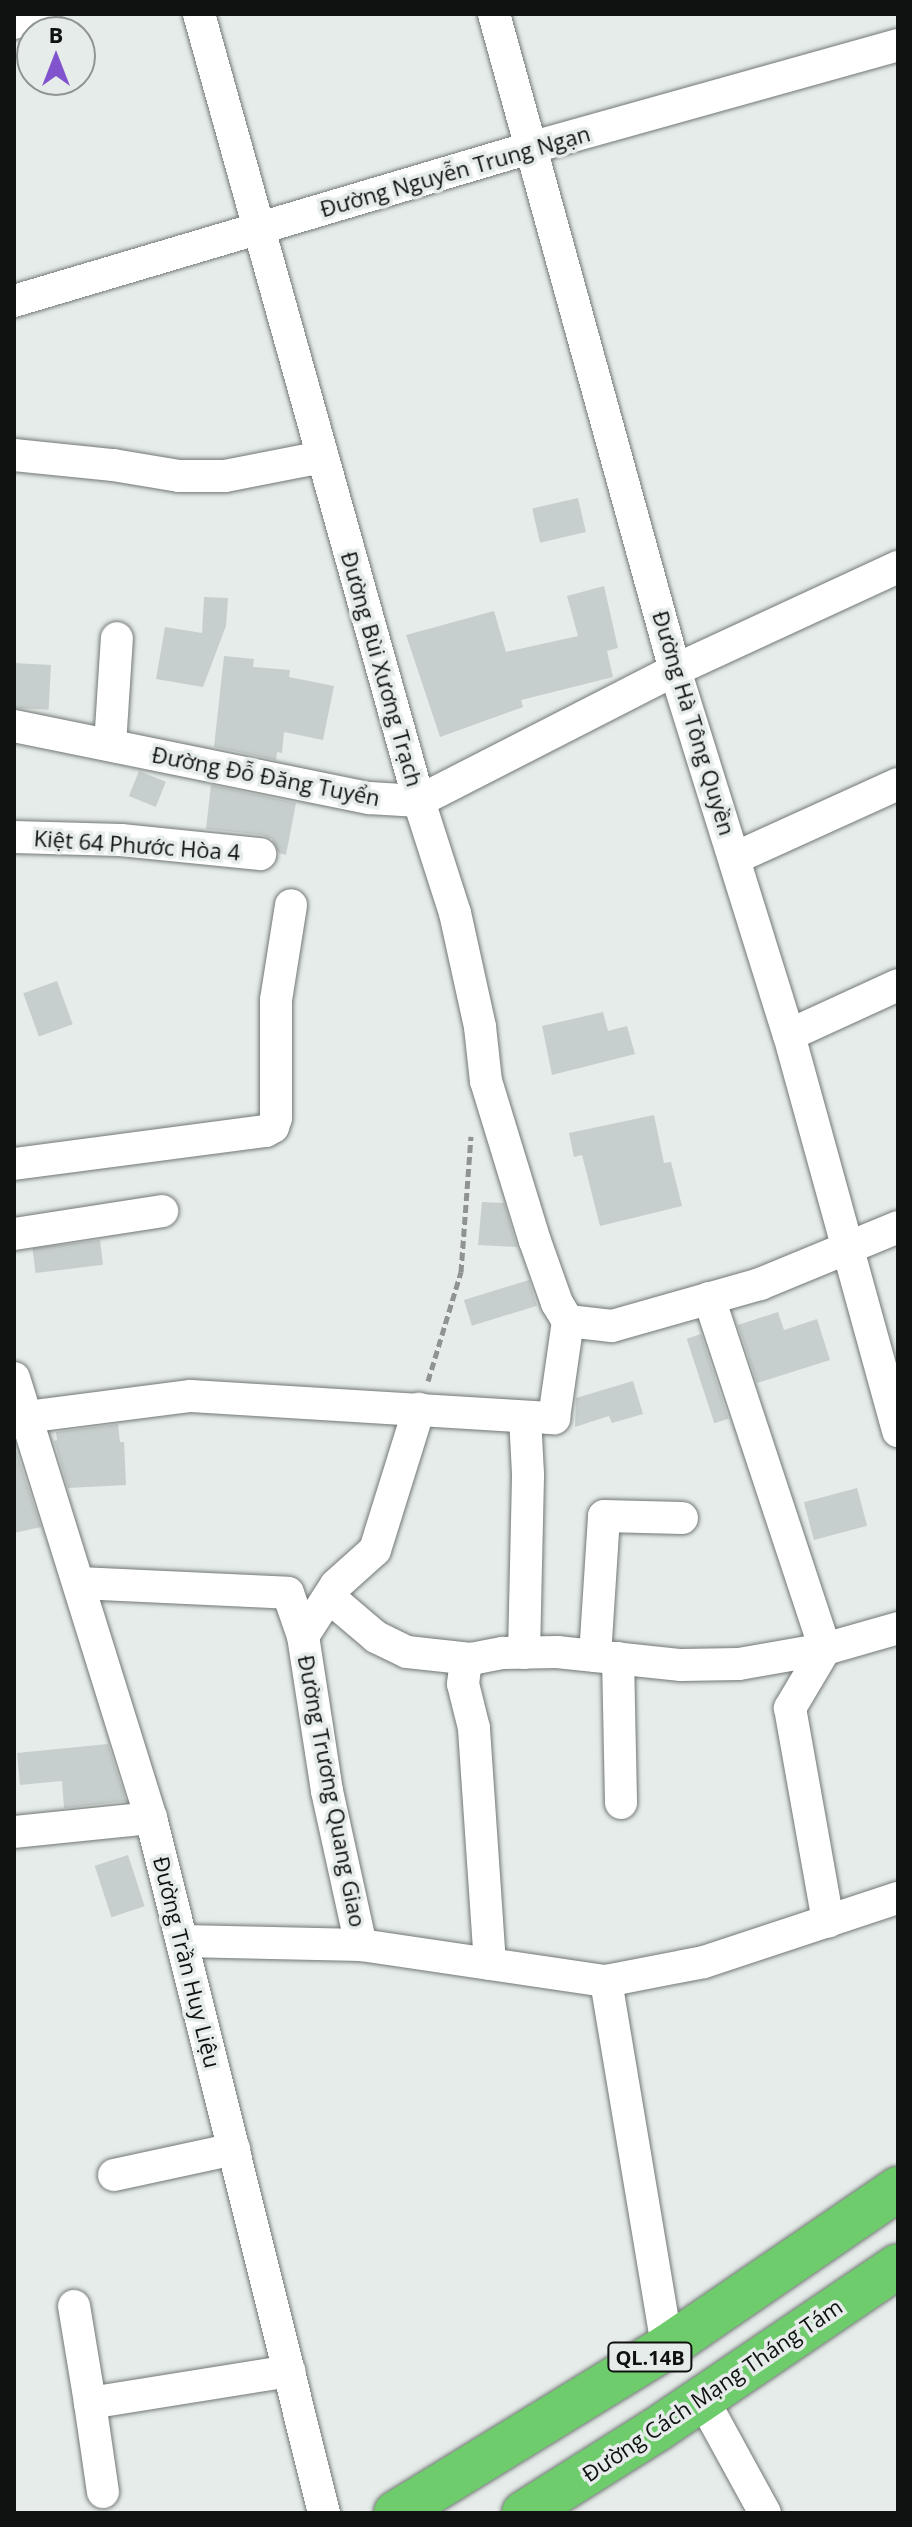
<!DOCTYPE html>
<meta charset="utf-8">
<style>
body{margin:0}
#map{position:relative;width:912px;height:2527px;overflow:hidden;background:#e5ece9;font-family:"Open Sans",sans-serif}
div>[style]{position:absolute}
.building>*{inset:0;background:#c7cfce;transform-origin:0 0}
.path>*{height:5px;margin-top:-2.5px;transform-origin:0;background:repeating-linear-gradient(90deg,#8f9492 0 8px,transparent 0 12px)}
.roads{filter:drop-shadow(0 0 2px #727875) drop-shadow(0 0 2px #727875)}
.minor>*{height:32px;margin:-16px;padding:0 16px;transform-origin:16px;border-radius:16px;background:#fff}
.highway>*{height:44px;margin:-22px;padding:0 22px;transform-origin:22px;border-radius:22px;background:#6fcc6c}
span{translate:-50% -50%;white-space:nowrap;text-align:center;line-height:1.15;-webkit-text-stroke:7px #e5ece9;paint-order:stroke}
.shield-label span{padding:2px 6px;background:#e5ece9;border:2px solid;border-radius:6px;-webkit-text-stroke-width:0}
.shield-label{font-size:20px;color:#101211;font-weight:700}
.street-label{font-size:22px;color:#101211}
.frame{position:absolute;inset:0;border:16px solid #101211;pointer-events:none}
.north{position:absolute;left:16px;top:16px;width:80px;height:80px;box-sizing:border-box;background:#e5ece9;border:2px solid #909593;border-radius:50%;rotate:0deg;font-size:22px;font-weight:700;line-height:32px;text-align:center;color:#101211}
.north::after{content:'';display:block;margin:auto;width:28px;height:36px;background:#8154cd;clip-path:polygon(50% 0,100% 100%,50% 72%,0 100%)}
</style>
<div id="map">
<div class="building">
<div style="left:578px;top:498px;width:35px;height:47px;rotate:77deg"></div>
<div style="clip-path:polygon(604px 586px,618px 648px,607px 651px,613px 677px,521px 700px,523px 707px,440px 737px,406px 635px,494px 611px,506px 652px,578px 636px,567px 596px)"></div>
<div style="clip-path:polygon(204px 597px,228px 598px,226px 626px,203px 687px,156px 679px,165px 627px,202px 633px)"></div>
<div style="clip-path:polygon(224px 656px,254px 659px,253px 667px,290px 670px,289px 677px,334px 686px,323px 740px,284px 732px,282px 753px,277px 752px,276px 760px,214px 747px)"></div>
<div style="left:14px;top:663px;width:37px;height:45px;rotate:3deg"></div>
<div style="left:139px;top:771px;width:29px;height:27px;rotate:22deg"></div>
<div style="clip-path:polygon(211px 785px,296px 803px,286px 855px,279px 853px,272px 839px,263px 835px,206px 829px)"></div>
<div style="left:57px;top:981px;width:46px;height:36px;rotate:70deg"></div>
<div style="clip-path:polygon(603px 1012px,608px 1031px,627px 1026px,635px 1054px,552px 1075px,542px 1026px)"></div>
<div style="clip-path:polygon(654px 1115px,664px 1163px,671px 1162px,682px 1206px,600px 1226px,582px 1155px,574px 1157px,569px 1133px)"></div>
<div style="clip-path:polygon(482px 1202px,504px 1203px,517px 1247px,478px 1245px)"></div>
<div style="left:100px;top:1240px;width:25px;height:68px;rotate:83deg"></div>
<div style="left:529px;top:1280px;width:27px;height:68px;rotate:73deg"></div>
<div style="clip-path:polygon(778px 1312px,784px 1330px,817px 1319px,830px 1360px,757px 1383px,738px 1325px)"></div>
<div style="left:701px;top:1334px;width:89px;height:15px;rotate:72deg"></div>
<div style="clip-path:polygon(633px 1381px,643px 1414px,612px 1423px,609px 1416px,575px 1427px,576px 1398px)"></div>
<div style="clip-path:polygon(118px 1424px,120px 1442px,124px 1442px,126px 1485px,68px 1488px,54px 1441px,57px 1440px,56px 1432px)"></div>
<div style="clip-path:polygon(14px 1444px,41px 1527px,14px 1533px)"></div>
<div style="left:857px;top:1488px;width:39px;height:55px;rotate:75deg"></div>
<div style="clip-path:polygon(108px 1744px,126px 1801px,64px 1808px,62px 1781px,20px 1785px,17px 1753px)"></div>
<div style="left:128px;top:1855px;width:54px;height:35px;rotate:72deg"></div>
</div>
<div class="path">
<div style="left:428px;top:1381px;width:114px;rotate:-73.2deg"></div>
<div style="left:461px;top:1272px;width:136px;rotate:-85.8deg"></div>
</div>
<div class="roads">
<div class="minor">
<div style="left:199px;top:14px;width:817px;rotate:74.38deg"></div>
<div style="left:419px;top:801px;width:118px;rotate:72.2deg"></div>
<div style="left:455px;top:913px;width:117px;rotate:77.6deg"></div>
<div style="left:480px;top:1027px;width:54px;rotate:83.7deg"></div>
<div style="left:486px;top:1081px;width:167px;rotate:73deg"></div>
<div style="left:535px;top:1241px;width:66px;rotate:70.5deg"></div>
<div style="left:557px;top:1303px;width:21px;rotate:59deg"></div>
<div style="left:494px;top:14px;width:681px;rotate:74.58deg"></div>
<div style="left:675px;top:670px;width:382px;rotate:72.7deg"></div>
<div style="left:789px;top:1035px;width:411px;rotate:74.6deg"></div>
<div style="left:14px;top:23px;width:31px;rotate:-17deg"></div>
<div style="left:14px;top:301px;width:541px;rotate:-16.53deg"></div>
<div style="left:533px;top:147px;width:379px;rotate:-15.6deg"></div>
<div style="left:14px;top:455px;width:100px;rotate:5.8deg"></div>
<div style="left:113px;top:465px;width:67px;rotate:9.5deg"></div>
<div style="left:179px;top:476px;width:46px"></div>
<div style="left:225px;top:476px;width:99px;rotate:-11.1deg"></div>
<div style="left:14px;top:726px;width:362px;rotate:11.5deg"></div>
<div style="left:369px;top:798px;width:50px;rotate:3.4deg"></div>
<div style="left:419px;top:801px;width:288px;rotate:-27.1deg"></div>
<div style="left:675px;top:670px;width:246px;rotate:-24.8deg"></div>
<div style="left:110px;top:745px;width:107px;rotate:-86.3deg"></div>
<div style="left:14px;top:837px;width:107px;rotate:1.6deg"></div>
<div style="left:121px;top:840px;width:140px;rotate:5.8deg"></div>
<div style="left:735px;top:858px;width:179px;rotate:-24.4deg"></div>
<div style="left:789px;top:1035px;width:120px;rotate:-24.6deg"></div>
<div style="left:14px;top:1164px;width:254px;rotate:-7.5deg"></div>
<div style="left:266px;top:1131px;width:8px;rotate:-30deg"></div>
<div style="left:273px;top:1127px;width:9px;rotate:-72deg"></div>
<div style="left:276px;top:1118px;width:118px;rotate:-90deg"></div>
<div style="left:276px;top:1000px;width:96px;rotate:-81deg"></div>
<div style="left:14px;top:1234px;width:150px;rotate:-8.8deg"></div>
<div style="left:709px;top:1298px;width:370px;rotate:71.7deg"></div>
<div style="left:825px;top:1649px;width:69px;rotate:120.7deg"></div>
<div style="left:790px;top:1708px;width:217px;rotate:79.9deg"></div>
<div style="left:568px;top:1321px;width:44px;rotate:6.5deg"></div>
<div style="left:612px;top:1326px;width:154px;rotate:-15.8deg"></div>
<div style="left:760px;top:1284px;width:149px;rotate:-22.4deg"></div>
<div style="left:14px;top:1378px;width:461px;rotate:72.7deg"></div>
<div style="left:151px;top:1818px;width:716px;rotate:76.02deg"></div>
<div style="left:26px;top:1417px;width:166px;rotate:-7.3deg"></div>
<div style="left:191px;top:1396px;width:364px;rotate:3.5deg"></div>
<div style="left:554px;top:1418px;width:98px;rotate:-81.8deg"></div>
<div style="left:79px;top:1583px;width:209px;rotate:2.7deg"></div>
<div style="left:288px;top:1593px;width:46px;rotate:70.8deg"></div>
<div style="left:303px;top:1636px;width:157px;rotate:81.2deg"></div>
<div style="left:327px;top:1791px;width:158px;rotate:77.6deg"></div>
<div style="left:329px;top:1597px;width:62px;rotate:40.4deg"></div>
<div style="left:376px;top:1637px;width:34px;rotate:26deg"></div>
<div style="left:407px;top:1652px;width:64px;rotate:6.2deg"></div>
<div style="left:303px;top:1636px;width:61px;rotate:-57.1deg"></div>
<div style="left:336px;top:1585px;width:52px;rotate:-41.9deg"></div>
<div style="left:375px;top:1550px;width:148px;rotate:-72.7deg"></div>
<div style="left:524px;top:1653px;width:179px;rotate:-88.7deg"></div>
<div style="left:528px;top:1474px;width:57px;rotate:-93deg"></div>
<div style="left:595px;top:1656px;width:140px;rotate:-86.3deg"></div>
<div style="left:604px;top:1516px;width:78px;rotate:1.5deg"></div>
<div style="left:618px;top:1658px;width:145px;rotate:88.8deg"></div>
<div style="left:14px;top:1832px;width:138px;rotate:-5.8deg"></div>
<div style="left:183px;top:1941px;width:178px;rotate:1.3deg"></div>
<div style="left:361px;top:1945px;width:248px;rotate:8.4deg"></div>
<div style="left:606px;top:1981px;width:100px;rotate:-11deg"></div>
<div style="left:704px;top:1962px;width:204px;rotate:-18.3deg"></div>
<div style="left:490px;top:1964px;width:237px;rotate:-93.9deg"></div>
<div style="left:474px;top:1728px;width:45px;rotate:-104deg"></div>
<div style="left:463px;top:1684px;width:16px;rotate:-83deg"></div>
<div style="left:465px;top:1668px;width:11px;rotate:-56deg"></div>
<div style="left:471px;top:1659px;width:33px;rotate:-11deg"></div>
<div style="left:503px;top:1653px;width:54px;rotate:-1.1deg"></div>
<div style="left:557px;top:1652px;width:125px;rotate:6deg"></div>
<div style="left:681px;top:1665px;width:58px;rotate:-1deg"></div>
<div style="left:739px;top:1664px;width:87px;rotate:-9.9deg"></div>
<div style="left:825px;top:1649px;width:76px;rotate:-16deg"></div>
<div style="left:606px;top:1981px;width:371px;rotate:80.5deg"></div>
<div style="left:114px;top:2175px;width:123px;rotate:-12.2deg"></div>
<div style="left:74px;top:2306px;width:98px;rotate:80.6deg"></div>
<div style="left:90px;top:2403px;width:202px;rotate:-9.1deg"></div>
<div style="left:702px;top:2398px;width:131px;rotate:61.3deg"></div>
<div style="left:90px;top:2403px;width:90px;rotate:81.7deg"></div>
</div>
<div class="highway">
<div style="left:396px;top:2513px;width:318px;rotate:-31.5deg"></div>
<div style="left:667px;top:2347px;width:280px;rotate:-34.4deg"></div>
<div style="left:524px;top:2513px;width:156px;rotate:-32.2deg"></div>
<div style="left:656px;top:2430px;width:292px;rotate:-34.1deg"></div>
</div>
</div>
<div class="shield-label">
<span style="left:650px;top:2357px">QL.14B</span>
</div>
<div class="street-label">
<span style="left:455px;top:171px;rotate:-16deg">Đường Nguyễn Trung Ngạn</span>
<span style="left:382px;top:669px;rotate:74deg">Đường Bùi Xương Trạch</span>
<span style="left:694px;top:723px;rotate:73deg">Đường Hà Tông Quyền</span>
<span style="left:266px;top:776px;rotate:11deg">Đường Đỗ Đăng Tuyển</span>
<span style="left:137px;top:845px;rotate:4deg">Kiệt 64 Phước Hòa 4</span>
<span style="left:332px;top:1791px;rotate:79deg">Đường Trương Quang Giao</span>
<span style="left:187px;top:1962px;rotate:76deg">Đường Trần Huy Liệu</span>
<span style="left:712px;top:2390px;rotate:-34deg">Đường Cách Mạng Tháng Tám</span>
</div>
<div class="frame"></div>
<div class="north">B</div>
</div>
